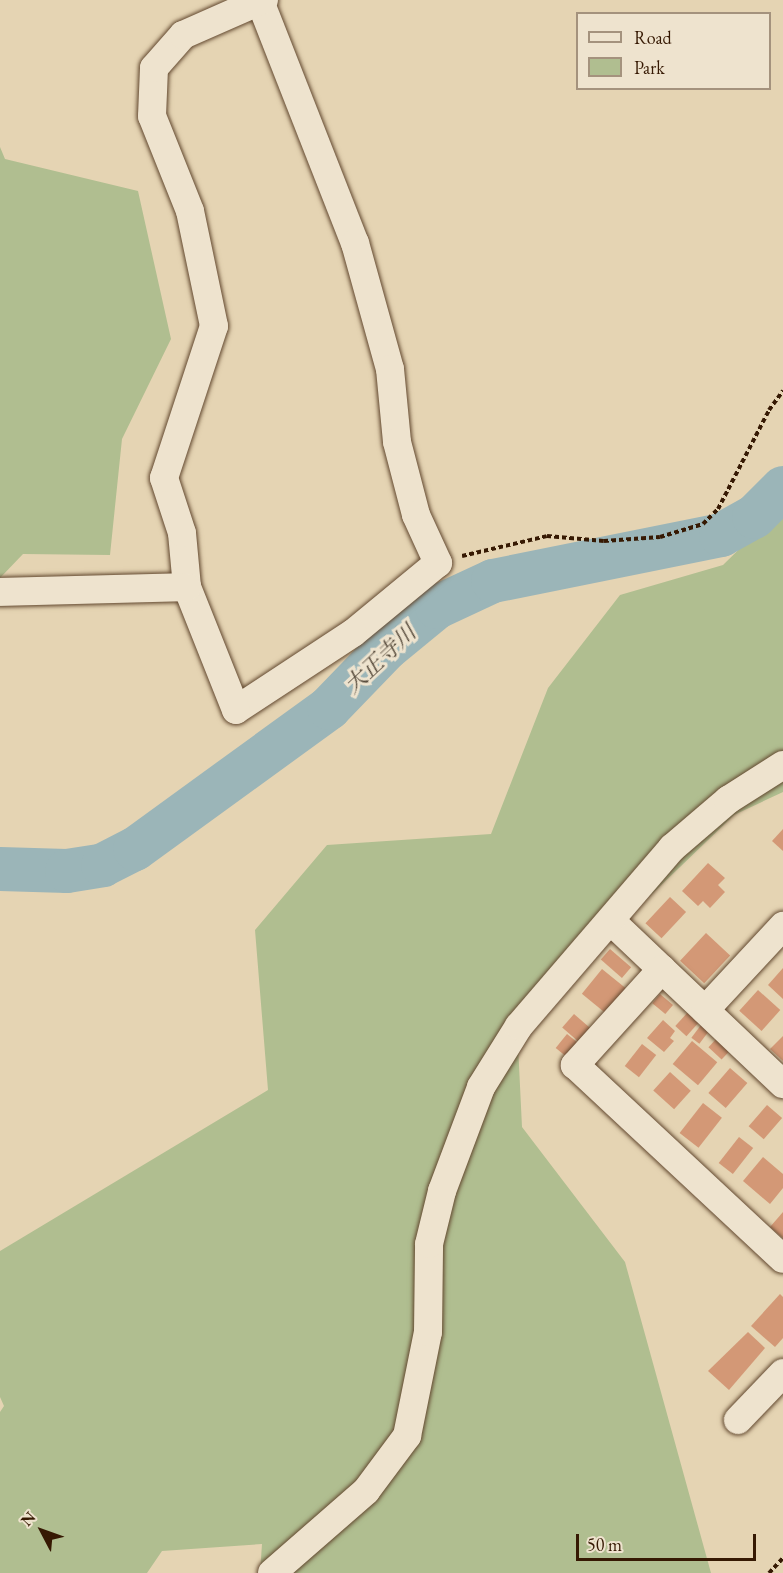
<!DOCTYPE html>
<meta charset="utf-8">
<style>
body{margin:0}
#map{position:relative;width:783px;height:1573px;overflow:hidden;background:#e5d4b3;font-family:"EB Garamond","Noto Serif JP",serif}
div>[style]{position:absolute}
.green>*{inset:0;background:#b0be90}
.river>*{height:44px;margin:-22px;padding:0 22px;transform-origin:22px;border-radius:22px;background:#9bb5b8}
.building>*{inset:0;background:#d39876;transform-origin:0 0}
.path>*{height:4px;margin-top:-2px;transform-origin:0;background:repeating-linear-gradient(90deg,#361903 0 4.5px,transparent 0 7.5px)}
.roads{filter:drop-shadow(0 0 2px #62482f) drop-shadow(0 0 2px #62482f)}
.minor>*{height:28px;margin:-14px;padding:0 14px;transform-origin:14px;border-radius:14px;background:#eee3ce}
span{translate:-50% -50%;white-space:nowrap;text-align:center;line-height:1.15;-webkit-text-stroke:6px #eee3ce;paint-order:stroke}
.water-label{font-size:22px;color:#544839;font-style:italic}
.legend{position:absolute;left:576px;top:12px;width:195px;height:78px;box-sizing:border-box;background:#eee3ce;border:2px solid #a4927d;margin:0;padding:8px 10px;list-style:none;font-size:18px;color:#361903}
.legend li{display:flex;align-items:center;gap:12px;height:30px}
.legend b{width:30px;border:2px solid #a4927d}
.north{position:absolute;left:12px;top:1501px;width:60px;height:60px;-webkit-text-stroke:4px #eee3ce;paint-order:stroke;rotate:311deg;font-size:16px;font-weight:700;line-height:24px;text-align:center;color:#361903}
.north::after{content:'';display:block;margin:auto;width:21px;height:27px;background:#361903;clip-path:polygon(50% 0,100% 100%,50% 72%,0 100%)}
.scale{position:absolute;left:576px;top:1534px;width:180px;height:27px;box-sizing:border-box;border:3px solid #361903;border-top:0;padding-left:8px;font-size:18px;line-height:21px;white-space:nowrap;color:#361903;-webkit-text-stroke:4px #eee3ce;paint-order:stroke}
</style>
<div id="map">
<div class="green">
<div style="clip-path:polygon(0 147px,5px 159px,138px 191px,171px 339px,122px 439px,110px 555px,23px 554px,0 578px)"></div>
<div style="clip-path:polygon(783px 506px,783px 792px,734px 815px,517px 1024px,522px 1127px,625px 1262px,711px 1573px,260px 1573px,262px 1544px,162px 1551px,147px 1573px,0 1573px,0 1412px,4px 1406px,0 1397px,0 1251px,268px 1090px,255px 930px,327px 845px,491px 834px,548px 688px,620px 595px,723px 565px)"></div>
</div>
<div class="river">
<div style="left:0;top:869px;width:67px;rotate:1.7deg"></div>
<div style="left:67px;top:871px;width:36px;rotate:-9deg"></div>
<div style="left:103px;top:865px;width:36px;rotate:-27deg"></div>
<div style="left:135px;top:849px;width:240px;rotate:-36deg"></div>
<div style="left:329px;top:708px;width:83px;rotate:-46deg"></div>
<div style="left:387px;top:648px;width:65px;rotate:-39.4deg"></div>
<div style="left:437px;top:607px;width:62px;rotate:-24.9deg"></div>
<div style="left:493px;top:581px;width:233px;rotate:-11.4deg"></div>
<div style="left:721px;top:535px;width:38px;rotate:-29deg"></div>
<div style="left:754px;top:517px;width:41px;rotate:-45deg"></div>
</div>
<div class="building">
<div style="clip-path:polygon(783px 829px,783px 851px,772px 841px)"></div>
<div style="clip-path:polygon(708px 863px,725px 878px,718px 885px,725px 892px,710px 908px,703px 901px,698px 906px,682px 891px)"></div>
<div style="left:670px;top:897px;width:22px;height:36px;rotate:43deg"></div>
<div style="left:706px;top:933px;width:33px;height:38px;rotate:43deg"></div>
<div style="left:610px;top:949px;width:28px;height:14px;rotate:41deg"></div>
<div style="clip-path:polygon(783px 968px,783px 999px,768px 985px)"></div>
<div style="left:602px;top:969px;width:33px;height:32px;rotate:39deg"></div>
<div style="left:758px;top:990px;width:30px;height:28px;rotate:42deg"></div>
<div style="left:660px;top:994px;width:17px;height:12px;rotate:40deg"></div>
<div style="left:688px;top:1012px;width:15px;height:19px;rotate:42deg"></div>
<div style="left:574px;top:1014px;width:21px;height:18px;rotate:41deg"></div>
<div style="clip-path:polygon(663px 1020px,675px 1031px,670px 1038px,674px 1041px,664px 1052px,647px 1038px)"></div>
<div style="left:701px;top:1025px;width:10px;height:16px;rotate:37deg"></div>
<div style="left:567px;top:1034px;width:14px;height:18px;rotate:39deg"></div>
<div style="clip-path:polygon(783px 1036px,783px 1061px,770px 1049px)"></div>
<div style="left:718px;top:1037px;width:18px;height:14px;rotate:43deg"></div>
<div style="left:692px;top:1041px;width:33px;height:30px;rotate:40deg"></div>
<div style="left:642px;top:1044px;width:18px;height:28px;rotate:38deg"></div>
<div style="left:730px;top:1068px;width:23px;height:33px;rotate:41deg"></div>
<div style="left:670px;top:1072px;width:28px;height:25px;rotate:42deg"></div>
<div style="left:703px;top:1103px;width:24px;height:38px;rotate:38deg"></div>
<div style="left:767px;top:1105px;width:20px;height:28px;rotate:41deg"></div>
<div style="left:739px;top:1137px;width:18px;height:33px;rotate:38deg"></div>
<div style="clip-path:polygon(763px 1157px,783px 1174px,783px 1188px,770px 1204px,743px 1181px)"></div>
<div style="clip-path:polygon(783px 1212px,783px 1238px,770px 1227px)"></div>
<div style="clip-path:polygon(780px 1294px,783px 1297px,783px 1338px,775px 1347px,751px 1326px)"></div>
<div style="clip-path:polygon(748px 1332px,765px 1348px,729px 1390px,708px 1371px)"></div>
</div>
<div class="path">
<div style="left:462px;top:556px;width:87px;rotate:-13.2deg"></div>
<div style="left:547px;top:536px;width:57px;rotate:5deg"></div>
<div style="left:604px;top:541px;width:56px;rotate:-4.1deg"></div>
<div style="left:660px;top:537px;width:45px;rotate:-16.8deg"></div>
<div style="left:703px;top:524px;width:21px;rotate:-45deg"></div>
<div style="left:718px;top:509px;width:111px;rotate:-62.7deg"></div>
<div style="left:769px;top:410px;width:24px;rotate:-54deg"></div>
<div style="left:769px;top:1573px;width:21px;rotate:-47deg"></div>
</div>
<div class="roads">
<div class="minor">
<div style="left:260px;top:1px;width:260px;rotate:68.6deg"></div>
<div style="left:355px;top:243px;width:131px;rotate:74.5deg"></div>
<div style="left:390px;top:369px;width:73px;rotate:84.5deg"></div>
<div style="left:397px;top:442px;width:75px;rotate:75.4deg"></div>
<div style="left:416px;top:515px;width:53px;rotate:65.4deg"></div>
<div style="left:438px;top:563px;width:110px;rotate:140.5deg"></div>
<div style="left:353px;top:633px;width:140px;rotate:146.7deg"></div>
<div style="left:236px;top:710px;width:132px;rotate:-111.7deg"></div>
<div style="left:187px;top:587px;width:54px;rotate:-95.3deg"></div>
<div style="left:182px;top:533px;width:58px;rotate:-108.1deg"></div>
<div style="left:164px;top:478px;width:160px;rotate:-71.8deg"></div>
<div style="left:214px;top:326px;width:117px;rotate:-101.8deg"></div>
<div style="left:190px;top:211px;width:102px;rotate:-111.8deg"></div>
<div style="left:152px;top:116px;width:48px;rotate:-87.6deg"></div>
<div style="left:154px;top:68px;width:44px;rotate:-48.7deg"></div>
<div style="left:183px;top:35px;width:84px;rotate:-23.8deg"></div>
<div style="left:260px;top:1px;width:4px;rotate:-14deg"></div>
<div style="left:0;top:592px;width:187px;rotate:-1.5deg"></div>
<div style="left:611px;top:921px;width:237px;rotate:43.5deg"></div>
<div style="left:662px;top:969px;width:130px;rotate:132.2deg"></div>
<div style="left:575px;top:1065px;width:284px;rotate:43deg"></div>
<div style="left:705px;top:1010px;width:115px;rotate:-47.1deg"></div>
<div style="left:738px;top:1420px;width:65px;rotate:-46.2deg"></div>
<div style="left:272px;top:1573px;width:125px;rotate:-41.1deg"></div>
<div style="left:366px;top:1491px;width:69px;rotate:-53.3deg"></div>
<div style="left:407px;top:1436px;width:106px;rotate:-78.6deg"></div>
<div style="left:428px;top:1332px;width:88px;rotate:-89.3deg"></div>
<div style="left:429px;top:1244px;width:55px;rotate:-76.2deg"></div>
<div style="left:442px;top:1191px;width:111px;rotate:-69.4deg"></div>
<div style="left:481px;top:1087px;width:72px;rotate:-58.1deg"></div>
<div style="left:519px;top:1026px;width:235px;rotate:-49.3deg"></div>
<div style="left:672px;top:848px;width:74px;rotate:-40.6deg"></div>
<div style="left:728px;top:800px;width:65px;rotate:-32.5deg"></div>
</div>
</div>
<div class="water-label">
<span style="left:380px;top:659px;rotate:-43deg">大正寺川</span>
</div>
<ul class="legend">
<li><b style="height:8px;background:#eee3ce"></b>Road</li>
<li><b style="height:16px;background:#b0be90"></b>Park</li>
</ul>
<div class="north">N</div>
<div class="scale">50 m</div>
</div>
